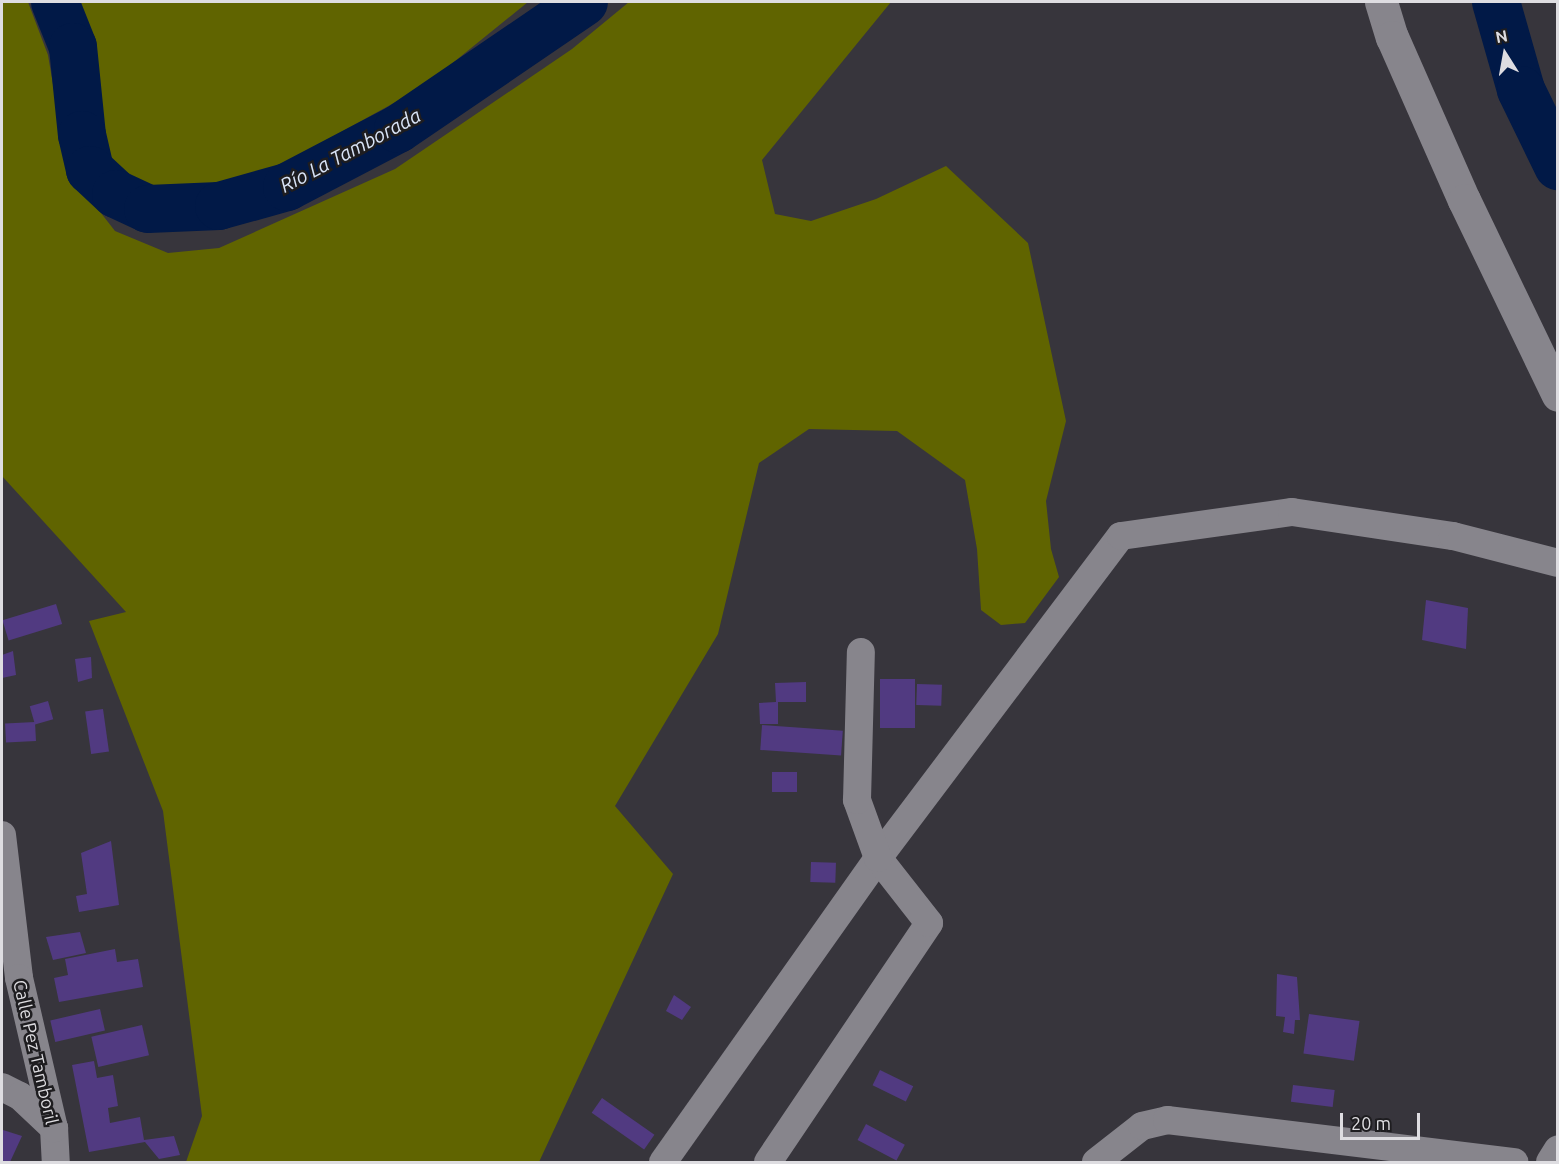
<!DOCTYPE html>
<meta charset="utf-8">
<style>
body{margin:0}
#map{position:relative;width:1559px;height:1164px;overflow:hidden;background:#37353c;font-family:Ubuntu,sans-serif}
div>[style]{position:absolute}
.green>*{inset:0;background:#606400}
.river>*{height:48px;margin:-24px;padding:0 24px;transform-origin:24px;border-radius:24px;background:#011947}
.building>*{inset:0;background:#513a81;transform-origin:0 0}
.street>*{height:28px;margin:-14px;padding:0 14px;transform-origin:14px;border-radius:14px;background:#87858c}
.secondary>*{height:33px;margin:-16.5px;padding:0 16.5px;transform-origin:16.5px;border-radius:16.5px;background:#87858c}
span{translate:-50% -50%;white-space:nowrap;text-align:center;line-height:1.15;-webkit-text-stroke:5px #1e1d20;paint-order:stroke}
.street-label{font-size:18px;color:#dedde1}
.water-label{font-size:20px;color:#d9e4f7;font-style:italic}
.frame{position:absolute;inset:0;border:3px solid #dedde1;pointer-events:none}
.north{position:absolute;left:1475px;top:24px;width:60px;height:60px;-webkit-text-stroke:4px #1e1d20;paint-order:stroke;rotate:349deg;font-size:16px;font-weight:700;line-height:24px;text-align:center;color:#dedde1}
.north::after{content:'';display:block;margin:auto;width:21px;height:27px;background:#dedde1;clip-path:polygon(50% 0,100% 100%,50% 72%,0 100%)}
.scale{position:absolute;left:1340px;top:1113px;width:80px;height:27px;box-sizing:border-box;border:3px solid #dedde1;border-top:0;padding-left:8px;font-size:18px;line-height:21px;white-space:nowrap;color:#dedde1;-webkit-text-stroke:4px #1e1d20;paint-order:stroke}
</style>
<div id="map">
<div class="green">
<div style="clip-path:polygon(2px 2px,28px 2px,48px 55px,60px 126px,83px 190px,115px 231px,168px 253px,219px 248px,395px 169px,572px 49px,629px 2px,891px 2px,762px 160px,775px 214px,811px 221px,876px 199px,946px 166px,1028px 243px,1066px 421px,1046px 501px,1051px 549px,1059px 577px,1025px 623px,1001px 625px,981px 610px,977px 549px,965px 480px,897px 431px,809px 429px,759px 463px,718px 634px,615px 806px,673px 874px,539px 1162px,186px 1162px,202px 1116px,163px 811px,89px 621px,126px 612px,2px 476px)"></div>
<div style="clip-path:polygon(70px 2px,528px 2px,423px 87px,279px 166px,199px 191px,149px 189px,113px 170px,98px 131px,90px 53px)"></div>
</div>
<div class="river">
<div style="left:55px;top:2px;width:48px;rotate:68.2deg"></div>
<div style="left:73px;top:47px;width:88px;rotate:84.2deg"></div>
<div style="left:82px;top:135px;width:36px;rotate:77deg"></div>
<div style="left:90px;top:170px;width:35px;rotate:43deg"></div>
<div style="left:116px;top:194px;width:35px;rotate:25deg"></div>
<div style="left:148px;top:209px;width:71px;rotate:-2.4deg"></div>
<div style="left:219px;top:206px;width:71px;rotate:-15.6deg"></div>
<div style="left:287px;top:187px;width:125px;rotate:-27.6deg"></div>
<div style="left:398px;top:129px;width:225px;rotate:-34.3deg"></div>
<div style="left:1496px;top:2px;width:91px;rotate:74.1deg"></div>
<div style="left:1521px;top:90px;width:85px;rotate:64deg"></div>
</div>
<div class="building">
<div style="clip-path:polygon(1426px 600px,1468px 608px,1466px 649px,1422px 640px)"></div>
<div style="left:56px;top:604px;width:21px;height:56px;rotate:73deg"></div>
<div style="clip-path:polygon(13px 651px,16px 675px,2px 678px,2px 655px)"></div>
<div style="clip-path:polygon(91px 657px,92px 678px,78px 682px,75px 659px)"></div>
<div style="left:915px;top:679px;width:49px;height:35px;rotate:90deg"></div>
<div style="clip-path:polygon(806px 682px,806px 702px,778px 702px,778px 724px,760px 724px,759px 703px,776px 702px,775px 683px)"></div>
<div style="left:917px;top:684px;width:25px;height:21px;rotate:2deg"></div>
<div style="left:48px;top:701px;width:19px;height:19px;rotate:74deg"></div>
<div style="left:103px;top:709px;width:43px;height:18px;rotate:82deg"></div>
<div style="left:35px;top:722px;width:19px;height:30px;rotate:87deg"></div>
<div style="left:762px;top:725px;width:81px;height:25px;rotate:4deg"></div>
<div style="left:772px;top:772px;width:25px;height:20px"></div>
<div style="clip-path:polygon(111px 841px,119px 905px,79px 912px,76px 896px,87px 894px,81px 853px)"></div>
<div style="left:811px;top:862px;width:25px;height:20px;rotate:2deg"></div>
<div style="clip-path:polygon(80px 932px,86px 953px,53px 960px,46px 937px)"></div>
<div style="clip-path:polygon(115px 949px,117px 962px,138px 959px,143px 987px,59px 1002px,54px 978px,68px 975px,65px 959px)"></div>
<div style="clip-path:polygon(1277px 974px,1297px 977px,1300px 1020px,1295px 1020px,1294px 1034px,1283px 1032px,1285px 1017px,1276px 1016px)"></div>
<div style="clip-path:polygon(674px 995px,691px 1007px,682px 1020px,666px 1011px)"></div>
<div style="left:100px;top:1009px;width:22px;height:51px;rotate:77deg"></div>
<div style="left:1309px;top:1014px;width:51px;height:40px;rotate:8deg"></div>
<div style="left:142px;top:1025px;width:31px;height:52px;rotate:77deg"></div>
<div style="clip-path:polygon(94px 1061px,97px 1078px,113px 1075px,118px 1106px,108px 1108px,110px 1123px,140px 1117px,144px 1140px,174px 1136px,180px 1155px,159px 1159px,145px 1142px,89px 1152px,72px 1065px)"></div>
<div style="left:880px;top:1070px;width:37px;height:17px;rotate:26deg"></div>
<div style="left:1293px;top:1085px;width:42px;height:17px;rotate:7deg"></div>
<div style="left:602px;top:1098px;width:64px;height:18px;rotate:35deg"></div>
<div style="left:866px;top:1124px;width:44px;height:18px;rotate:28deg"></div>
<div style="clip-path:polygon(3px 1130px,22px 1136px,10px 1162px,2px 1162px)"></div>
</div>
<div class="street">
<div style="left:2px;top:835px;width:144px;rotate:83.2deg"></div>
<div style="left:19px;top:978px;width:154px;rotate:76.9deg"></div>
<div style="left:54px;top:1128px;width:34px;rotate:87deg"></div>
<div style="left:2px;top:1087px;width:20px;rotate:27deg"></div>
<div style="left:20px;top:1096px;width:47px;rotate:43.3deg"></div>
<div style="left:663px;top:1162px;width:372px;rotate:-54.7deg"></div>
<div style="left:878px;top:858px;width:403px;rotate:-53deg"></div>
<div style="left:1121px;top:536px;width:173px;rotate:-8deg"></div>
<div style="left:1292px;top:512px;width:163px;rotate:8.5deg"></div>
<div style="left:1453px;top:536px;width:108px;rotate:14.4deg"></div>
<div style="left:768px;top:1162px;width:288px;rotate:-56deg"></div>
<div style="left:929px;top:923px;width:83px;rotate:-128.1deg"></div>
<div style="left:878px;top:858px;width:62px;rotate:-109.9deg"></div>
<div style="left:857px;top:800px;width:148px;rotate:-88.5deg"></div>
<div style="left:1096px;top:1162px;width:58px;rotate:-38deg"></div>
<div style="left:1142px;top:1126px;width:26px;rotate:-13deg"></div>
<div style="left:1167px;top:1120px;width:350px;rotate:6.9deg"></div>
<div style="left:1550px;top:1162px;width:15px;rotate:-58deg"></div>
</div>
<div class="secondary">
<div style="left:1381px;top:2px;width:37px;rotate:73deg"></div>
<div style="left:1392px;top:37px;width:178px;rotate:66.2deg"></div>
<div style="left:1464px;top:200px;width:216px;rotate:64.3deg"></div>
</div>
<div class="street-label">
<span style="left:36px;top:1052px;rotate:77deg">Calle Pez Tamboril</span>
</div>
<div class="water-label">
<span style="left:350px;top:150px;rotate:-28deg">Río La Tamborada</span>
</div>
<div class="frame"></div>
<div class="north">N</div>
<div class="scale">20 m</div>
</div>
